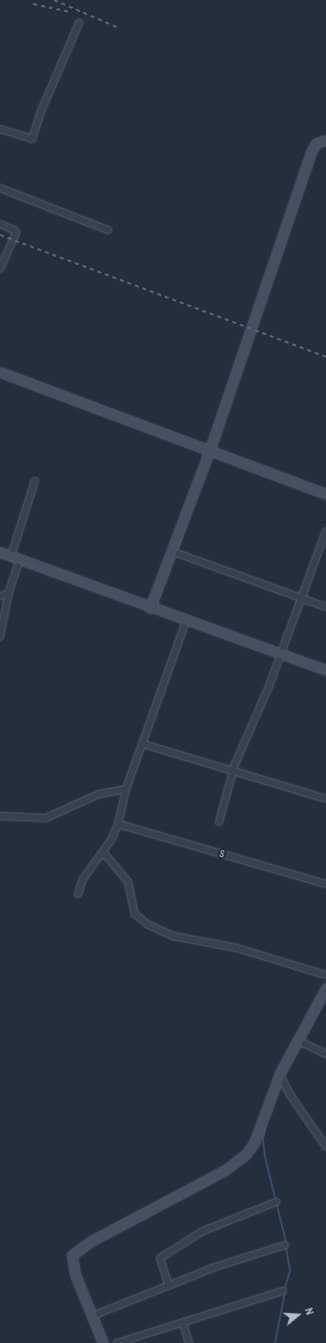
<!DOCTYPE html>
<style>
body{margin:0}
#map{position:relative;width:326px;height:1343px;overflow:hidden;background:#242f3e;font-family:"Archivo Narrow",sans-serif}
div>[style]{position:absolute}
.stream>*{height:2px;margin:-1px;padding:0 1px;transform-origin:1px;border-radius:1px;background:#394c67}
.roads{filter:drop-shadow(0 0 1px #565f6c) drop-shadow(0 0 1px #565f6c)}
.street>*{height:6px;margin:-3px;padding:0 3px;transform-origin:3px;border-radius:3px;background:#38414e}
.secondary>*{height:9px;margin:-4.5px;padding:0 4.5px;transform-origin:4.5px;border-radius:4.5px;background:#465061}
.rail>*{height:2px;margin-top:-1px;transform-origin:0;background:repeating-linear-gradient(90deg,#5a6575 0 4px,transparent 0 8px)}
span{translate:-50% -50%;white-space:nowrap;text-align:center;line-height:1.15;-webkit-text-stroke:4px #1d2633;paint-order:stroke}
.street-label{font-size:12px;color:#b4bcc9}
.north{position:absolute;left:278px;top:1295px;width:40px;height:40px;-webkit-text-stroke:3px #1d2633;paint-order:stroke;rotate:72deg;font-size:11px;font-weight:700;line-height:16px;text-align:center;color:#b4bcc9}
.north::after{content:'';display:block;margin:auto;width:14px;height:18px;background:#b4bcc9;clip-path:polygon(50% 0,100% 100%,50% 72%,0 100%)}
</style>
<div id="map">
<div class="stream">
<div style="left:266px;top:1123px;width:17px;rotate:100deg"></div>
<div style="left:263px;top:1140px;width:17px;rotate:83deg"></div>
<div style="left:265px;top:1157px;width:88px;rotate:76.1deg"></div>
<div style="left:285px;top:1288px;width:19px;rotate:-74deg"></div>
<div style="left:290px;top:1270px;width:22px;rotate:-100deg"></div>
<div style="left:275px;top:1343px;width:52px;rotate:-78.9deg"></div>
</div>
<div class="roads">
<div class="street">
<div style="left:0;top:129px;width:34px;rotate:17deg"></div>
<div style="left:32px;top:139px;width:32px;rotate:-72deg"></div>
<div style="left:42px;top:109px;width:94px;rotate:-66.7deg"></div>
<div style="left:0;top:188px;width:116px;rotate:21.3deg"></div>
<div style="left:0;top:224px;width:15px;rotate:23deg"></div>
<div style="left:14px;top:230px;width:4px;rotate:56deg"></div>
<div style="left:16px;top:233px;width:39px;rotate:114deg"></div>
<div style="left:171px;top:551px;width:165px;rotate:19.9deg"></div>
<div style="left:11px;top:556px;width:79px;rotate:-72.3deg"></div>
<div style="left:0;top:596px;width:9px;rotate:-13deg"></div>
<div style="left:0;top:637px;width:47px;rotate:-78.9deg"></div>
<div style="left:9px;top:591px;width:34px;rotate:-71deg"></div>
<div style="left:143px;top:744px;width:191px;rotate:16.7deg"></div>
<div style="left:0;top:816px;width:46px;rotate:2.5deg"></div>
<div style="left:46px;top:818px;width:58px;rotate:-24.4deg"></div>
<div style="left:99px;top:794px;width:27px;rotate:-10deg"></div>
<div style="left:219px;top:822px;width:60px;rotate:-74.6deg"></div>
<div style="left:235px;top:764px;width:85px;rotate:-66.4deg"></div>
<div style="left:269px;top:686px;width:165px;rotate:-69.8deg"></div>
<div style="left:118px;top:824px;width:216px;rotate:16.1deg"></div>
<div style="left:103px;top:852px;width:39px;rotate:50deg"></div>
<div style="left:128px;top:882px;width:33px;rotate:78deg"></div>
<div style="left:135px;top:914px;width:16px;rotate:40deg"></div>
<div style="left:147px;top:924px;width:29px;rotate:25deg"></div>
<div style="left:173px;top:936px;width:65px;rotate:10.6deg"></div>
<div style="left:237px;top:948px;width:93px;rotate:16.9deg"></div>
<div style="left:78px;top:894px;width:16px;rotate:-72deg"></div>
<div style="left:83px;top:879px;width:48px;rotate:-54.3deg"></div>
<div style="left:111px;top:840px;width:17px;rotate:-66deg"></div>
<div style="left:118px;top:824px;width:36px;rotate:-77deg"></div>
<div style="left:126px;top:789px;width:178px;rotate:-70.3deg"></div>
<div style="left:297px;top:1040px;width:32px;rotate:26deg"></div>
<div style="left:280px;top:1075px;width:20px;rotate:63deg"></div>
<div style="left:289px;top:1093px;width:65px;rotate:55.6deg"></div>
<div style="left:169px;top:1286px;width:29px;rotate:-108deg"></div>
<div style="left:160px;top:1258px;width:51px;rotate:-32.1deg"></div>
<div style="left:203px;top:1231px;width:79px;rotate:-21.7deg"></div>
<div style="left:92px;top:1316px;width:132px;rotate:-21.7deg"></div>
<div style="left:215px;top:1267px;width:73px;rotate:-17.4deg"></div>
<div style="left:183px;top:1324px;width:20px;rotate:72deg"></div>
<div style="left:117px;top:1343px;width:174px;rotate:-17.4deg"></div>
</div>
<div class="secondary">
<div style="left:0;top:372px;width:348px;rotate:20.5deg"></div>
<div style="left:0;top:552px;width:347px;rotate:19.9deg"></div>
<div style="left:150px;top:608px;width:170px;rotate:-69.3deg"></div>
<div style="left:210px;top:449px;width:314px;rotate:-71.2deg"></div>
<div style="left:311px;top:152px;width:10px;rotate:-61deg"></div>
<div style="left:316px;top:143px;width:10px;rotate:-17deg"></div>
<div style="left:103px;top:1343px;width:74px;rotate:-112.1deg"></div>
<div style="left:75px;top:1274px;width:19px;rotate:-99deg"></div>
<div style="left:72px;top:1255px;width:26px;rotate:-36deg"></div>
<div style="left:93px;top:1240px;width:149px;rotate:-27.9deg"></div>
<div style="left:225px;top:1170px;width:26px;rotate:-37deg"></div>
<div style="left:246px;top:1154px;width:14px;rotate:-54deg"></div>
<div style="left:254px;top:1143px;width:75px;rotate:-69.6deg"></div>
<div style="left:280px;top:1073px;width:97px;rotate:-61.6deg"></div>
</div>
</div>
<div class="rail">
<div style="left:54px;top:0;width:71px;rotate:23.3deg"></div>
<div style="left:33px;top:4px;width:38px;rotate:12deg"></div>
<div style="left:0;top:235px;width:348px;rotate:20.5deg"></div>
</div>
<div class="street-label">
<span style="left:222px;top:854px;rotate:15deg">s</span>
</div>
<div class="north">N</div>
</div>
